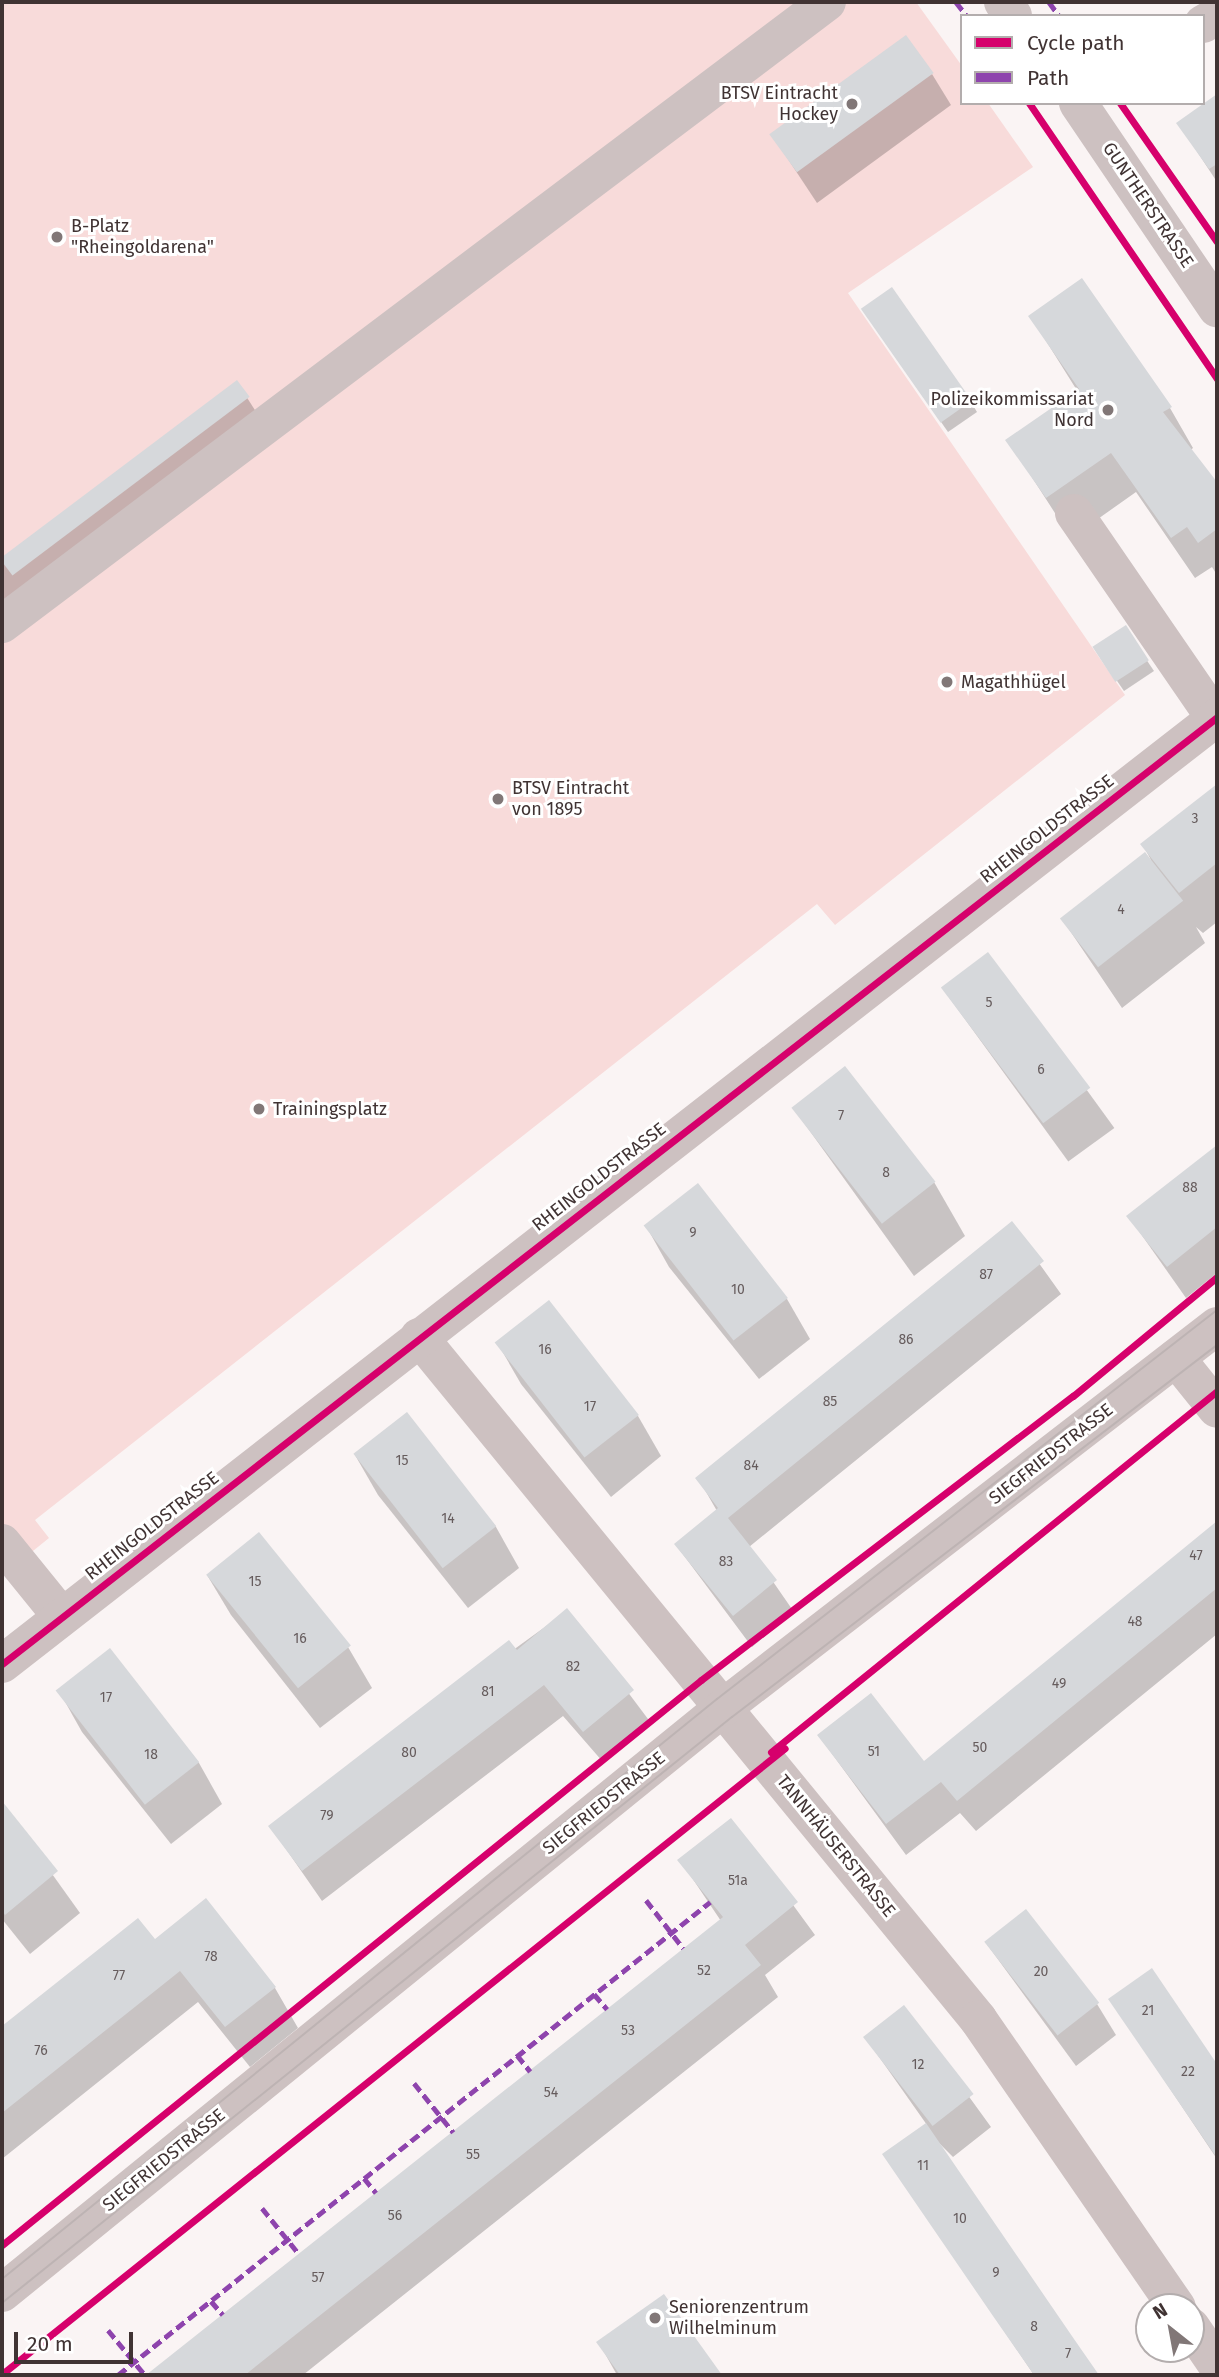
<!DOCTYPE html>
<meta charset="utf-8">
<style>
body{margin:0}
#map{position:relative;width:1219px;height:2377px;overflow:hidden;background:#faf4f4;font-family:"Fira Sans",sans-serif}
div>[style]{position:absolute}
.green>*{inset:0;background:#f8dbda}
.shadow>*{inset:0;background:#0003;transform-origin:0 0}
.building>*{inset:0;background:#d6d8db;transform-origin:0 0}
.minor>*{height:38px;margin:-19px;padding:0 19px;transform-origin:19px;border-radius:19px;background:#cdc1c1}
.tram>*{height:2px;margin:-1px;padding:0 1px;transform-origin:1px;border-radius:1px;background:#bdb3b3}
.quiet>*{height:5px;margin-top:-2.5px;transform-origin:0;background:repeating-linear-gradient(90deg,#8e44ad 0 10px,transparent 0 15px)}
.cycleway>*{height:7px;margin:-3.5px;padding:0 3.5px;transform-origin:3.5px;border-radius:3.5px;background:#d6006c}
.dots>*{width:19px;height:19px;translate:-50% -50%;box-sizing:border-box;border:4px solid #fff;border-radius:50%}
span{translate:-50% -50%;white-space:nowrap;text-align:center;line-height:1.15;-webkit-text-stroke:6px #fff;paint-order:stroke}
.number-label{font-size:14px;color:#665c5d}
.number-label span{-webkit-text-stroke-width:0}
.poi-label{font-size:18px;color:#403333}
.right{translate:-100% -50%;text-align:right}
.left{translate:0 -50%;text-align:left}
.street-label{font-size:18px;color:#403333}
.frame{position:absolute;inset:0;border:4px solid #403333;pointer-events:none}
.legend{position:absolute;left:960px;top:14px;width:245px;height:91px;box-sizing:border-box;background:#fff;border:2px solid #b3adad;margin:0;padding:9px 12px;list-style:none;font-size:21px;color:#403333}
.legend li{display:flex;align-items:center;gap:14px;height:35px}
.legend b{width:35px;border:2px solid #b3adad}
.north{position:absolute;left:1135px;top:2293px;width:70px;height:70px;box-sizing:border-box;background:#fff;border:2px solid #b3adad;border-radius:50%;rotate:329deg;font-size:19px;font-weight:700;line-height:28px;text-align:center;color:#403333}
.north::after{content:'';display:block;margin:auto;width:24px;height:32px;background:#817777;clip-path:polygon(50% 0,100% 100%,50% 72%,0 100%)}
.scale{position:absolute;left:14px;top:2332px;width:119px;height:32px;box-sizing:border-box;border:4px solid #403333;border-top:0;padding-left:9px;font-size:21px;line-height:24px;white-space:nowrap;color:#403333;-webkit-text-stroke:5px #fff;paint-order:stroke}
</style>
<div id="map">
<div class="green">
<div style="clip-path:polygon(2px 2px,916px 2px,962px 66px,962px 103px,988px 103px,1033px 167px,848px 293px,1125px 695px,835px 925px,817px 904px,35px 1520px,49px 1538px,2px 1576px)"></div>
</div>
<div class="shadow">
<div style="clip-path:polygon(932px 74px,951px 105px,817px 203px,772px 135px)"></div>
<div style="clip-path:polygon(1217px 96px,1217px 182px,1179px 124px)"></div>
<div style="clip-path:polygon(1031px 317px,1170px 408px,1193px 448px,1188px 452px,1213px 488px,1217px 484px,1217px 575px,1212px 567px,1195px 578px,1136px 492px,1071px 538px,1008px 440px,1078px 392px)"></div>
<div style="clip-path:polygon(870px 320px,971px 402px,977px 412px,948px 432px)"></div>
<div style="clip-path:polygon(237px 382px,267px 429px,2px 635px,2px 565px)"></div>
<div style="clip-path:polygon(1125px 628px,1154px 671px,1124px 691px,1102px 659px)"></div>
<div style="clip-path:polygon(1217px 787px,1217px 922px,1203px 933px,1196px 927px,1205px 943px,1122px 1008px,1062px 919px,1151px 860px,1143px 845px)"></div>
<div style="left:988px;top:954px;width:215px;height:57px;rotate:54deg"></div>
<div style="clip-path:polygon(794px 1109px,934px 1182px,965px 1236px,914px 1276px)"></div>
<div style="clip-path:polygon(1217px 1147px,1217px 1273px,1186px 1298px,1129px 1217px)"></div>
<div style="clip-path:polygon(1011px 1224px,1061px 1294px,749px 1547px,794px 1612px,752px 1647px,676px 1545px,717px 1511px,698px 1478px)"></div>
<div style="clip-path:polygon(646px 1226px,787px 1299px,810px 1339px,759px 1379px,669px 1267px)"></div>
<div style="clip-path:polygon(498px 1344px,638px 1416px,661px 1456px,611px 1497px,521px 1384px)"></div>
<div style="clip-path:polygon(406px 1414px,496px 1527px,519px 1568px,468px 1608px,378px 1495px,355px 1455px)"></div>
<div style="clip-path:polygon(1217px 1524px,1217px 1634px,976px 1831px,960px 1813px,906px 1855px,819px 1736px,924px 1763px)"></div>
<div style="clip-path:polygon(207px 1575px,348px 1647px,372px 1688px,320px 1728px,231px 1615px)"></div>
<div style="clip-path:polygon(567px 1611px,651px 1723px,603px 1762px,563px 1716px,322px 1901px,270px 1826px)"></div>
<div style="clip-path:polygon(109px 1650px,199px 1763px,222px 1804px,171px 1844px,82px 1732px,59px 1691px)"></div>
<div style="clip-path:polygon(2px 1804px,80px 1913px,30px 1954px,2px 1919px)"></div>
<div style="clip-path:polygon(731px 1820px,815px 1935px,765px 1975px,778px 1997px,303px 2375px,150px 2375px,721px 1921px,680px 1860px)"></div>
<div style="clip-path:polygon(137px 1920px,159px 1947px,275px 1988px,298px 2028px,250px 2067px,198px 2002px,2px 2159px,2px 2029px)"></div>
<div style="clip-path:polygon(986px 1943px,1097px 2004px,1116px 2035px,1076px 2066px)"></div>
<div style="clip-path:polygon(1152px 1971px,1217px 2067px,1217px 2159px,1110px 1999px)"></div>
<div style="clip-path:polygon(904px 2007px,991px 2127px,953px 2157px,936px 2140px,1097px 2375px,1034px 2375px,884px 2154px,927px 2125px,865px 2037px)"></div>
<div style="clip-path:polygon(663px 2297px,720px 2375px,617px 2375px,599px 2343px)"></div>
</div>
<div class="building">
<div style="left:906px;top:35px;width:47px;height:169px;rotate:54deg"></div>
<div style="clip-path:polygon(1217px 94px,1217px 164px,1209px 169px,1176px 123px)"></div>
<div style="clip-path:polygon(1082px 278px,1172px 407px,1163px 412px,1217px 482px,1217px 529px,1198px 543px,1187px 527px,1171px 538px,1111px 453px,1046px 498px,1005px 440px,1079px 389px,1028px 316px)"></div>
<div style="left:892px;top:287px;width:139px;height:38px;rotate:55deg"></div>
<div style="left:237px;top:380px;width:21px;height:297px;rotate:53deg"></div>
<div style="left:1126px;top:625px;width:42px;height:40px;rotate:57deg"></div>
<div style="clip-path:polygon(1217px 784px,1217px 863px,1179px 893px,1140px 844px)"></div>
<div style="left:1145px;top:852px;width:62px;height:108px;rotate:52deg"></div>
<div style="left:988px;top:952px;width:170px;height:59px;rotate:53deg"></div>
<div style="left:845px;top:1066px;width:147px;height:68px;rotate:52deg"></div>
<div style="clip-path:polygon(1217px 1145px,1217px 1227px,1167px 1267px,1126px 1216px)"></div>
<div style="left:698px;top:1183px;width:146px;height:69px;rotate:52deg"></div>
<div style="clip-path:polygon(1012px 1221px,1044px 1261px,728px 1518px,777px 1580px,733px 1616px,674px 1544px,718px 1508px,695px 1478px)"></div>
<div style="left:549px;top:1300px;width:146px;height:69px;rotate:52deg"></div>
<div style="left:407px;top:1412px;width:145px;height:68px;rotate:52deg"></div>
<div style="clip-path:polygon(1217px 1521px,1217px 1588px,957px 1801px,941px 1782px,886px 1824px,817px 1735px,871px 1693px,924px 1761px)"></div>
<div style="left:259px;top:1532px;width:146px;height:68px;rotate:51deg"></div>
<div style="clip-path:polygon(567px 1608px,634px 1690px,583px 1732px,544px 1685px,302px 1871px,268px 1826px,509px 1640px,517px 1650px)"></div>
<div style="left:110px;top:1648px;width:145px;height:69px;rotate:52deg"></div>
<div style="clip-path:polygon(2px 1801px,58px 1871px,5px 1915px,2px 1910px)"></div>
<div style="clip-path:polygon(731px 1818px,798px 1902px,745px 1945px,761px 1965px,245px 2375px,146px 2375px,723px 1917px,677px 1860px)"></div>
<div style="clip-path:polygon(206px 1898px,276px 1987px,225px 2027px,180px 1971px,2px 2113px,2px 2026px,138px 1918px,155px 1939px)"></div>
<div style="left:1026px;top:1909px;width:119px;height:53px;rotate:52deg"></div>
<div style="clip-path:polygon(1152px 1968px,1217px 2064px,1217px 2158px,1108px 1999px)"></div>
<div style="left:904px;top:2005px;width:113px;height:52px;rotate:52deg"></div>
<div style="clip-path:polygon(926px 2123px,1074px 2339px,1099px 2375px,1034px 2375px,993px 2316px,882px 2154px)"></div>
<div style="clip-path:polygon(664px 2294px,722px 2375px,620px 2375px,596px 2342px)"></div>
</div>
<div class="minor">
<div style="left:1003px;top:2px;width:17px;rotate:54deg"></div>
<div style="left:1203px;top:24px;width:16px;rotate:-30deg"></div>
<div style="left:1078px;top:103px;width:248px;rotate:55.9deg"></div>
<div style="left:1074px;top:513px;width:249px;rotate:55.5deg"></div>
<div style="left:2px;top:624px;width:1033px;rotate:-37.01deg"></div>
<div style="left:419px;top:1337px;width:882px;rotate:50.66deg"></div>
<div style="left:978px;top:2019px;width:350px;rotate:55.4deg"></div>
<div style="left:1176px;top:1358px;width:65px;rotate:51.2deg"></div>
<div style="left:2px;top:1543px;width:95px;rotate:51deg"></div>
<div style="left:2px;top:1664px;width:1540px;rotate:-37.93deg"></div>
<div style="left:2px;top:2293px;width:930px;rotate:-39.06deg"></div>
<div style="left:724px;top:1707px;width:623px;rotate:-37.7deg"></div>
<div style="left:1191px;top:2327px;width:46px;rotate:55.6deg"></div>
</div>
<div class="tram">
<div style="left:2px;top:2279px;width:921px;rotate:-39.05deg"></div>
<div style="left:717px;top:1699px;width:633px;rotate:-37.88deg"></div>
<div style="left:2px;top:2303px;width:936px;rotate:-38.76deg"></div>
<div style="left:732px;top:1717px;width:611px;rotate:-37.49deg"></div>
</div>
<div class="quiet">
<div style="left:956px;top:2px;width:18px;rotate:52deg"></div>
<div style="left:1049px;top:2px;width:17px;rotate:54deg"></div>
<div style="left:646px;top:1900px;width:61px;rotate:52.4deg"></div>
<div style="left:594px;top:1994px;width:20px;rotate:49deg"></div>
<div style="left:517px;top:2055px;width:21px;rotate:51deg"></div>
<div style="left:414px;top:2083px;width:63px;rotate:51.5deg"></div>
<div style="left:364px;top:2178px;width:19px;rotate:51deg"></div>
<div style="left:262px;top:2208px;width:59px;rotate:51.2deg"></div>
<div style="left:211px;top:2301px;width:18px;rotate:49deg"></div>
<div style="left:108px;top:2330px;width:58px;rotate:50.6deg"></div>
<div style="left:118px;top:2375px;width:758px;rotate:-38.62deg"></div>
</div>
<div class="cycleway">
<div style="left:1029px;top:103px;width:334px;rotate:55.7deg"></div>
<div style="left:1120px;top:103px;width:169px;rotate:55.1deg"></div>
<div style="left:2px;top:1664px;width:1540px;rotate:-37.93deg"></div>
<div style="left:771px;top:1752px;width:574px;rotate:-38.99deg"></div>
<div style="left:2px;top:2245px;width:899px;rotate:-38.95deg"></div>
<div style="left:701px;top:1680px;width:468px;rotate:-37.4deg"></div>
<div style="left:1073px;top:1396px;width:187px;rotate:-39.6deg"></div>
<div style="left:2px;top:2374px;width:1002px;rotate:-38.64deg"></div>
</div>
<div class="dots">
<div style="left:852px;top:104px;background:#817777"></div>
<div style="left:57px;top:237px;background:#817777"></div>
<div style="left:1108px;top:410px;background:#817777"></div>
<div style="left:947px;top:682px;background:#817777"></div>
<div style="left:498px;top:799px;background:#817777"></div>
<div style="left:259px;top:1109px;background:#817777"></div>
<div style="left:655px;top:2318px;background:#817777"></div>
</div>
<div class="number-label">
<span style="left:1195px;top:819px">3</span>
<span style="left:1121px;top:910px">4</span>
<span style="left:989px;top:1003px">5</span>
<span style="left:1041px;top:1070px">6</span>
<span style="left:841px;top:1116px">7</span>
<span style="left:886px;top:1173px">8</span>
<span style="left:1190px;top:1188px">88</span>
<span style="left:693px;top:1233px">9</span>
<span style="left:986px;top:1275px">87</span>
<span style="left:738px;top:1290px">10</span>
<span style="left:906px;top:1340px">86</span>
<span style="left:545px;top:1350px">16</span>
<span style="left:830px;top:1402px">85</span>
<span style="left:590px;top:1407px">17</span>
<span style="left:402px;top:1461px">15</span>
<span style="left:751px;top:1466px">84</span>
<span style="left:448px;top:1519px">14</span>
<span style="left:1196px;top:1556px">47</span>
<span style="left:726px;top:1562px">83</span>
<span style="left:255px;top:1582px">15</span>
<span style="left:1135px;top:1622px">48</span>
<span style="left:300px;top:1639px">16</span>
<span style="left:573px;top:1667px">82</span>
<span style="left:1059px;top:1684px">49</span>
<span style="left:488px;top:1692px">81</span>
<span style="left:106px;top:1698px">17</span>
<span style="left:980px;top:1748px">50</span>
<span style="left:874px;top:1752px">51</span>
<span style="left:409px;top:1753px">80</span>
<span style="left:151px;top:1755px">18</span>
<span style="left:327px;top:1816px">79</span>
<span style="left:738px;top:1881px">51a</span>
<span style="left:211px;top:1957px">78</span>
<span style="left:704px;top:1971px">52</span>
<span style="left:1041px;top:1972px">20</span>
<span style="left:119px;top:1976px">77</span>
<span style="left:1148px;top:2011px">21</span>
<span style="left:628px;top:2031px">53</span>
<span style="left:41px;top:2051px">76</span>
<span style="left:918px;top:2065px">12</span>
<span style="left:1188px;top:2072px">22</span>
<span style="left:551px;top:2093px">54</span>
<span style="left:473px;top:2155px">55</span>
<span style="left:923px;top:2166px">11</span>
<span style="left:395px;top:2216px">56</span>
<span style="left:960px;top:2219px">10</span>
<span style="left:996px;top:2273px">9</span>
<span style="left:318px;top:2278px">57</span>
<span style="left:1034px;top:2327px">8</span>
<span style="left:1068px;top:2354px">7</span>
</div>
<div class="poi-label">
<span class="right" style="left:838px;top:104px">BTSV Eintracht<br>Hockey</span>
<span class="left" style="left:71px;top:237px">B-Platz<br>"Rheingoldarena"</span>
<span class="right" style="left:1094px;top:410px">Polizeikommissariat<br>Nord</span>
<span class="left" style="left:961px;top:682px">Magathhügel</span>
<span class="left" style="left:512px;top:799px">BTSV Eintracht<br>von 1895</span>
<span class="left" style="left:273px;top:1109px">Trainingsplatz</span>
<span class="left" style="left:669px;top:2318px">Seniorenzentrum<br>Wilhelminum</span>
</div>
<div class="street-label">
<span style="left:1148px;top:205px;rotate:56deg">GUNTHERSTRASSE</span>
<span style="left:1047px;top:829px;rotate:-38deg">RHEINGOLDSTRASSE</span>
<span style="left:599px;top:1177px;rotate:-38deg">RHEINGOLDSTRASSE</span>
<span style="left:1051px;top:1454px;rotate:-38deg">SIEGFRIEDSTRASSE</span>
<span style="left:152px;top:1526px;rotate:-38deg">RHEINGOLDSTRASSE</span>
<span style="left:604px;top:1803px;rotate:-39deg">SIEGFRIEDSTRASSE</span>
<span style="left:836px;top:1846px;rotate:51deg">TANNHÄUSERSTRASSE</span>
<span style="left:164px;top:2160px;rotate:-39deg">SIEGFRIEDSTRASSE</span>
</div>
<div class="frame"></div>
<ul class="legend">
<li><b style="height:9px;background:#d6006c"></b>Cycle path</li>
<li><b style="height:9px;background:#8e44ad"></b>Path</li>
</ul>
<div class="north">N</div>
<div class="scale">20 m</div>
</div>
